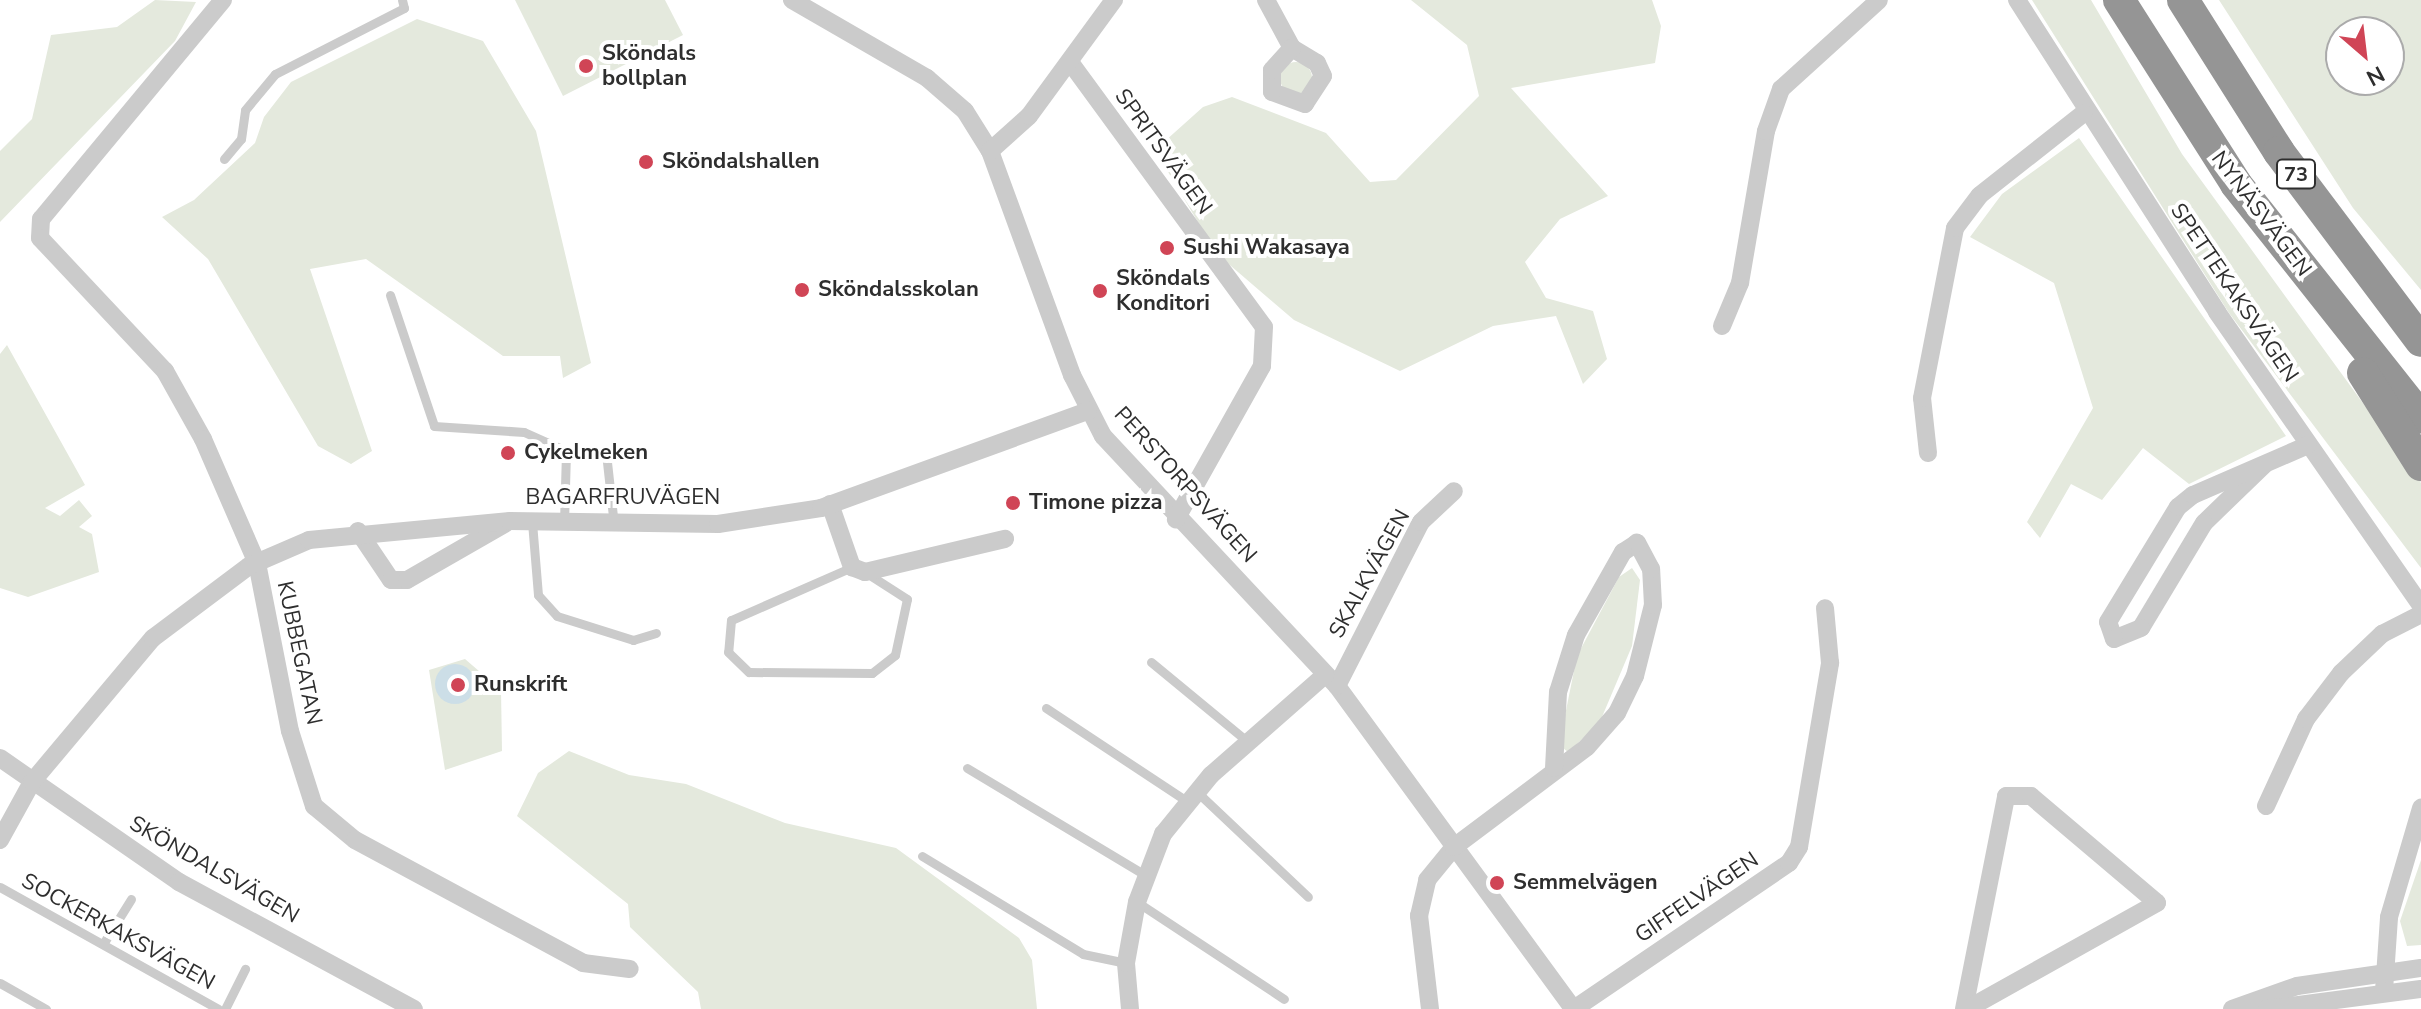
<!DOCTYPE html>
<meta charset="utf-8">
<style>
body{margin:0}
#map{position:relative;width:2421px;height:1009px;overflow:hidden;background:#fff;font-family:"Nunito Sans",sans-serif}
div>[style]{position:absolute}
.green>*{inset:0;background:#e4e9dd}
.round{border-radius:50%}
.water>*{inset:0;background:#ccdee7}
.lane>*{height:9px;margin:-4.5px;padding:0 4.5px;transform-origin:4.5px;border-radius:4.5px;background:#cbcbcb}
.street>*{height:18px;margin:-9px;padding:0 9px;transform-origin:9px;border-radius:9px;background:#cbcbcb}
.highway>*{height:32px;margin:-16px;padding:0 16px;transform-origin:16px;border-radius:16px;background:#959595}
.dots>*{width:22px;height:22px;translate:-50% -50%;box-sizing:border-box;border:4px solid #fff;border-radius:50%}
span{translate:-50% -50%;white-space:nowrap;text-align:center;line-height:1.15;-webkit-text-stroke:8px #fff;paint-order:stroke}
.shield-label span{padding:2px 6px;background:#fff;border:2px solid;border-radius:6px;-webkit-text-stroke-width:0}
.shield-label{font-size:20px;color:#2e2e2e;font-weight:700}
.poi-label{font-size:22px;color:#2e2e2e;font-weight:700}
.left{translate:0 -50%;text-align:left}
.street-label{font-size:22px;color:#2e2e2e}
.north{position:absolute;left:2325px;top:16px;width:80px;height:80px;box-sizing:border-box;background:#fff;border:2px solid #ababab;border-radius:50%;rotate:152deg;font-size:22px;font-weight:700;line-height:32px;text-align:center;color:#2e2e2e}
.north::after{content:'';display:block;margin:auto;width:28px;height:36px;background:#d04556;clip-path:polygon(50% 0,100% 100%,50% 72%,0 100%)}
</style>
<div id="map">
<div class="green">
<div style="clip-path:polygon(155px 0,196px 2px,175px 41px,0 222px,0 151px,32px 119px,51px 35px,117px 27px)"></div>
<div style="clip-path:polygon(515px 0,665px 0,683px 35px,563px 96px)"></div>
<div style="clip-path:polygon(1411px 0,1652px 0,1661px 26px,1655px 63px,1511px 88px,1608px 196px,1560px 219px,1525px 262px,1546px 298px,1593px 311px,1607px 359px,1583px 384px,1556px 316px,1493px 326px,1400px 371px,1294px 320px,1217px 254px,1155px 150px,1203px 107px,1232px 97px,1326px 133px,1370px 182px,1396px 180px,1479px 96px,1467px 45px)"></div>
<div style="clip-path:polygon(2032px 0,2091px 0,2182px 154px,2421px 483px,2421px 568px,2229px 313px)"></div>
<div style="clip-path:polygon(evenodd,2219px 0,2421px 0,2421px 290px,2353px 208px,2219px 0,2341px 32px,2389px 32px,2389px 80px,2341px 80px,2341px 32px)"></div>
<div style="clip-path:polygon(417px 19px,483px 41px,536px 131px,591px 363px,563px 378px,560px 356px,503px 356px,366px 259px,310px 269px,372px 451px,351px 464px,318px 446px,208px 259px,162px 217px,194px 200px,255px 143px,264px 117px,291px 82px)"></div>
<div class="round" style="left:1280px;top:62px;width:32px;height:32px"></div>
<div style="clip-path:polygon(2079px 138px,2286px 436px,2189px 484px,2143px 448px,2102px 500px,2071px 484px,2040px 538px,2027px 522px,2093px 408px,2054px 283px,1970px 237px,2002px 194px)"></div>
<div style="clip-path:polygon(7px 345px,85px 485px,45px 508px,60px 516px,79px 500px,92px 516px,79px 527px,92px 534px,99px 572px,28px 597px,0 588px,0 354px)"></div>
<div style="clip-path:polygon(1632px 568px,1640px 580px,1632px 646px,1599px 724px,1568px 752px,1559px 745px,1577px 656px,1619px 577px)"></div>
<div style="clip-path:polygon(465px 659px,501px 690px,502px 751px,445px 770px,429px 670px)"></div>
<div style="clip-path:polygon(569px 751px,629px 775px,686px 784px,785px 823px,896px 848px,1019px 938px,1032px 960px,1037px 1009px,701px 1009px,698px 992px,630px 927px,628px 904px,517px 816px,538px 773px)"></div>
<div style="clip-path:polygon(2421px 860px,2421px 945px,2407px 946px,2400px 921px)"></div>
</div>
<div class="water">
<div class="round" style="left:435px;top:664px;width:40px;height:40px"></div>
</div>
<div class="lane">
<div style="left:224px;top:159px;width:26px;rotate:-50deg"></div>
<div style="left:241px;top:139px;width:29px;rotate:-82deg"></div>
<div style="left:245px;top:110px;width:47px;rotate:-50.2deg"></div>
<div style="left:275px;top:74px;width:145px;rotate:-27.1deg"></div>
<div style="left:404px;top:8px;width:8px;rotate:-104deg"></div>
<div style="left:390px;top:295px;width:138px;rotate:71.4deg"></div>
<div style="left:434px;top:426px;width:90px;rotate:3.8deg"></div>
<div style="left:524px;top:432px;width:46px;rotate:24.3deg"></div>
<div style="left:532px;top:522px;width:73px;rotate:85.3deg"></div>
<div style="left:538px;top:595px;width:28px;rotate:48deg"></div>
<div style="left:557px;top:616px;width:80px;rotate:17.5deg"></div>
<div style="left:633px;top:640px;width:24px;rotate:-17deg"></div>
<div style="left:564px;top:523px;width:72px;rotate:-88.4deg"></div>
<div style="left:566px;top:451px;width:40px;rotate:2.9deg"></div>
<div style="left:606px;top:453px;width:72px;rotate:83.7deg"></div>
<div style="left:852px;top:567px;width:132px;rotate:156.3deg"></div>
<div style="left:731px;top:620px;width:32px;rotate:95deg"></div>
<div style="left:728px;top:652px;width:29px;rotate:44deg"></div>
<div style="left:749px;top:672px;width:123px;rotate:0.5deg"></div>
<div style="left:872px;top:673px;width:29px;rotate:-38deg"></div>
<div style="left:895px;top:655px;width:57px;rotate:-77.9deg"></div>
<div style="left:907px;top:599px;width:50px;rotate:-147.3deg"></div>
<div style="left:1151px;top:662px;width:126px;rotate:39.5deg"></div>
<div style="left:1046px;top:708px;width:170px;rotate:33.5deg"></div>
<div style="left:967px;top:768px;width:208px;rotate:31deg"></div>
<div style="left:1196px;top:791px;width:154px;rotate:43.4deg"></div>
<div style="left:922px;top:856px;width:188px;rotate:31.3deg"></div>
<div style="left:1083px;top:954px;width:44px;rotate:11.8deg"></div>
<div style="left:0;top:887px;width:250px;rotate:29.2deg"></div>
<div style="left:1137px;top:902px;width:176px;rotate:33.4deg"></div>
<div style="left:103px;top:944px;width:53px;rotate:-58.1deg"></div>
<div style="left:0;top:983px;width:53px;rotate:29.5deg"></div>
<div style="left:225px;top:1009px;width:45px;rotate:-63.4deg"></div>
</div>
<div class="street">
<div style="left:223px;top:0;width:285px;rotate:129.7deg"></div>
<div style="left:41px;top:219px;width:19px;rotate:93deg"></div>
<div style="left:40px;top:238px;width:183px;rotate:46.8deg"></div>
<div style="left:165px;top:371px;width:78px;rotate:60.8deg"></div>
<div style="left:203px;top:439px;width:135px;rotate:66.5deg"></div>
<div style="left:257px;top:563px;width:171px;rotate:78.9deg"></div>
<div style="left:290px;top:731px;width:79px;rotate:72.3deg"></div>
<div style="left:314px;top:806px;width:53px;rotate:39.7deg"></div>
<div style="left:355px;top:840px;width:259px;rotate:28.3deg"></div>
<div style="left:583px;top:963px;width:47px;rotate:7.3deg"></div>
<div style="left:792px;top:0;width:156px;rotate:30deg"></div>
<div style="left:927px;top:78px;width:50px;rotate:41deg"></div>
<div style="left:965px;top:111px;width:47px;rotate:58deg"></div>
<div style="left:990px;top:151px;width:239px;rotate:69.9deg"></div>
<div style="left:1072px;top:375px;width:68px;rotate:63.1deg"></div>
<div style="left:1103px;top:436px;width:342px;rotate:46.9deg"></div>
<div style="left:1337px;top:686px;width:400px;rotate:53.8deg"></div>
<div style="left:1266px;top:0;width:55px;rotate:61.6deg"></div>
<div style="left:1292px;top:48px;width:29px;rotate:31deg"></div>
<div style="left:1317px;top:63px;width:14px;rotate:65deg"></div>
<div style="left:1323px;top:76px;width:33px;rotate:123deg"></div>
<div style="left:1305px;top:104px;width:35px;rotate:-160deg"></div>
<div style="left:1272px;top:92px;width:22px;rotate:-90deg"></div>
<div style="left:1272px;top:70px;width:30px;rotate:-48deg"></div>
<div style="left:2017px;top:0;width:371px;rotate:57.3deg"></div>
<div style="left:2217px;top:312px;width:357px;rotate:55.2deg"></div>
<div style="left:1070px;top:62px;width:328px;rotate:53.8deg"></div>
<div style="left:1264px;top:327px;width:39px;rotate:93deg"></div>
<div style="left:1262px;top:366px;width:176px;rotate:119.3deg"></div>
<div style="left:990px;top:151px;width:52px;rotate:-41.9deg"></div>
<div style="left:1029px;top:116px;width:144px;rotate:-53.8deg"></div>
<div style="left:1722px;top:326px;width:47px;rotate:-67.3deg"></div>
<div style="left:1740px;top:283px;width:154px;rotate:-80.3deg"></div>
<div style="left:1766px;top:131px;width:45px;rotate:-70.3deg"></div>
<div style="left:1781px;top:89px;width:132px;rotate:-42.2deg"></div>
<div style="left:1928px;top:453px;width:55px;rotate:-96.2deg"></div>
<div style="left:1922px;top:398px;width:173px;rotate:-79deg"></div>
<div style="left:1955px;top:228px;width:41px;rotate:-52.9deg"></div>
<div style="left:1980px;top:195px;width:132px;rotate:-38.3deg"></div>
<div style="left:2264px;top:465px;width:83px;rotate:136deg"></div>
<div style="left:2204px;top:523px;width:122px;rotate:121deg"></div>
<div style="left:2141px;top:628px;width:29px;rotate:158deg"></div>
<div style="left:2114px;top:639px;width:18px;rotate:-109deg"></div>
<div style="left:2108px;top:622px;width:135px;rotate:-58.7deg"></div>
<div style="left:2178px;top:507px;width:19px;rotate:-39deg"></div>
<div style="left:2193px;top:495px;width:125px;rotate:-23.5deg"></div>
<div style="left:830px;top:504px;width:67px;rotate:70.8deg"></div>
<div style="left:852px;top:567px;width:14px;rotate:21deg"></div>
<div style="left:865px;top:572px;width:144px;rotate:-13.3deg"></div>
<div style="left:358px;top:531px;width:59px;rotate:56deg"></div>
<div style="left:391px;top:580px;width:16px"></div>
<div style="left:407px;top:580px;width:114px;rotate:-29.9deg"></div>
<div style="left:1337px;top:686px;width:184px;rotate:-62.9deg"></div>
<div style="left:1421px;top:522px;width:45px;rotate:-43.2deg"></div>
<div style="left:0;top:758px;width:218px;rotate:34.7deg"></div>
<div style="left:179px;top:882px;width:267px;rotate:28.4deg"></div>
<div style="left:2266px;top:806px;width:96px;rotate:-65.3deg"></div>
<div style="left:2306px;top:719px;width:58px;rotate:-52.7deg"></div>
<div style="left:2341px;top:673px;width:57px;rotate:-43.6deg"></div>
<div style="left:2382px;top:634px;width:44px;rotate:-27.1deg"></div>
<div style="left:0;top:840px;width:66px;rotate:-61.1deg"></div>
<div style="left:32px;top:782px;width:188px;rotate:-50deg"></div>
<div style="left:153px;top:638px;width:120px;rotate:-36.9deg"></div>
<div style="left:249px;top:566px;width:65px;rotate:-23.4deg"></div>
<div style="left:309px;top:540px;width:202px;rotate:-5.4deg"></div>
<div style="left:510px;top:521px;width:208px;rotate:0.8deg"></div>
<div style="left:718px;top:524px;width:104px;rotate:-8.8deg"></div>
<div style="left:821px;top:508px;width:284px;rotate:-20deg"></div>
<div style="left:2384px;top:991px;width:74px;rotate:-86.1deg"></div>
<div style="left:2389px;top:917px;width:114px;rotate:-73.6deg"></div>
<div style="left:1130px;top:1009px;width:46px;rotate:-95deg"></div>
<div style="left:1126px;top:963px;width:62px;rotate:-79.8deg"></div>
<div style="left:1137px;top:902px;width:73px;rotate:-69.1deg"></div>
<div style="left:1163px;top:834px;width:76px;rotate:-50.9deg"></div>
<div style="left:1211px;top:775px;width:152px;rotate:-41.3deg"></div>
<div style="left:1430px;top:1009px;width:94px;rotate:-96.7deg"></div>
<div style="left:1419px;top:916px;width:37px;rotate:-77deg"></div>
<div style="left:1427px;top:880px;width:43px;rotate:-50.7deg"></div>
<div style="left:1454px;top:847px;width:166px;rotate:-36.9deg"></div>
<div style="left:1587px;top:747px;width:45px;rotate:-48.6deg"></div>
<div style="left:1617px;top:713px;width:41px;rotate:-64.1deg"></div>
<div style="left:1635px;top:676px;width:73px;rotate:-75.8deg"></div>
<div style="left:1653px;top:605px;width:36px;rotate:-93deg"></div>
<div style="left:1651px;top:569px;width:30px;rotate:-118deg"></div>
<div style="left:1637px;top:543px;width:17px;rotate:147deg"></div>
<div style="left:1623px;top:552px;width:95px;rotate:119.5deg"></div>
<div style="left:1576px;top:635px;width:60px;rotate:107.5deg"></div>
<div style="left:1558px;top:692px;width:76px;rotate:93deg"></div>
<div style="left:1574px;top:1009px;width:260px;rotate:-34.2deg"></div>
<div style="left:1789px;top:863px;width:19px;rotate:-58deg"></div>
<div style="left:1799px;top:847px;width:187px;rotate:-80.4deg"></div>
<div style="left:1830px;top:663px;width:55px;rotate:-95.2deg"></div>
<div style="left:1964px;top:1009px;width:217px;rotate:-78.8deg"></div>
<div style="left:2006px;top:796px;width:25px"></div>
<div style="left:2031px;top:796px;width:165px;rotate:40.3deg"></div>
<div style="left:2157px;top:903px;width:218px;rotate:150.8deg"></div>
<div style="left:2232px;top:1009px;width:69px;rotate:-19.5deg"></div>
<div style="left:2297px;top:986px;width:125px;rotate:-8.3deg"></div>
<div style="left:2267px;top:1009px;width:155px;rotate:-7.4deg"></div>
</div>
<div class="highway">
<div style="left:2119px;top:0;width:218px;rotate:57.5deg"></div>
<div style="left:2236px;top:184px;width:298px;rotate:51.6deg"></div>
<div style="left:2183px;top:0;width:180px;rotate:57.7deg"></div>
<div style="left:2279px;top:152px;width:236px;rotate:53.1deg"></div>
<div style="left:2363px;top:373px;width:109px;rotate:57.8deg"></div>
</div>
<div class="dots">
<div style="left:586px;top:66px;background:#d04556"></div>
<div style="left:646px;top:162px;background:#d04556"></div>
<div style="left:1167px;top:248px;background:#d04556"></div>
<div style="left:802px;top:290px;background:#d04556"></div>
<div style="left:1100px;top:291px;background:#d04556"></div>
<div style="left:508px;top:453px;background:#d04556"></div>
<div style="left:1013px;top:503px;background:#d04556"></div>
<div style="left:458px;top:685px;background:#d04556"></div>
<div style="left:1497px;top:883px;background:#d04556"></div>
</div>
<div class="shield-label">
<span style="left:2296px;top:174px">73</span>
</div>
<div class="poi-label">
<span class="left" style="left:602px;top:66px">Sköndals<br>bollplan</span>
<span class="left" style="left:662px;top:162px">Sköndalshallen</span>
<span class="left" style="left:1183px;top:248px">Sushi Wakasaya</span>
<span class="left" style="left:1116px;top:291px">Sköndals<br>Konditori</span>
<span class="left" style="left:818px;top:290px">Sköndalsskolan</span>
<span class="left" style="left:524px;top:453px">Cykelmeken</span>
<span class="left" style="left:1029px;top:503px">Timone pizza</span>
<span class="left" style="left:474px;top:685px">Runskrift</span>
<span class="left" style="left:1513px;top:883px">Semmelvägen</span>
</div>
<div class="street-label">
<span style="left:1163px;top:152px;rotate:54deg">SPRITSVÄGEN</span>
<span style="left:2261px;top:214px;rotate:53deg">NYNÄSVÄGEN</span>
<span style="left:2234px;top:293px;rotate:56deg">SPETTEKAKSVÄGEN</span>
<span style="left:1185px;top:485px;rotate:48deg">PERSTORPSVÄGEN</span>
<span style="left:623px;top:498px">BAGARFRUVÄGEN</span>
<span style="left:1370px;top:574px;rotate:-61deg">SKALKVÄGEN</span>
<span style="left:299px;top:653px;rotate:78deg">KUBBEGATAN</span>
<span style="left:214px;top:870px;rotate:30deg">SKÖNDALSVÄGEN</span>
<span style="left:1697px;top:898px;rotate:-34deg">GIFFELVÄGEN</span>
<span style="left:118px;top:932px;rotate:29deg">SOCKERKAKSVÄGEN</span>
</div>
<div class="north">N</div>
</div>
